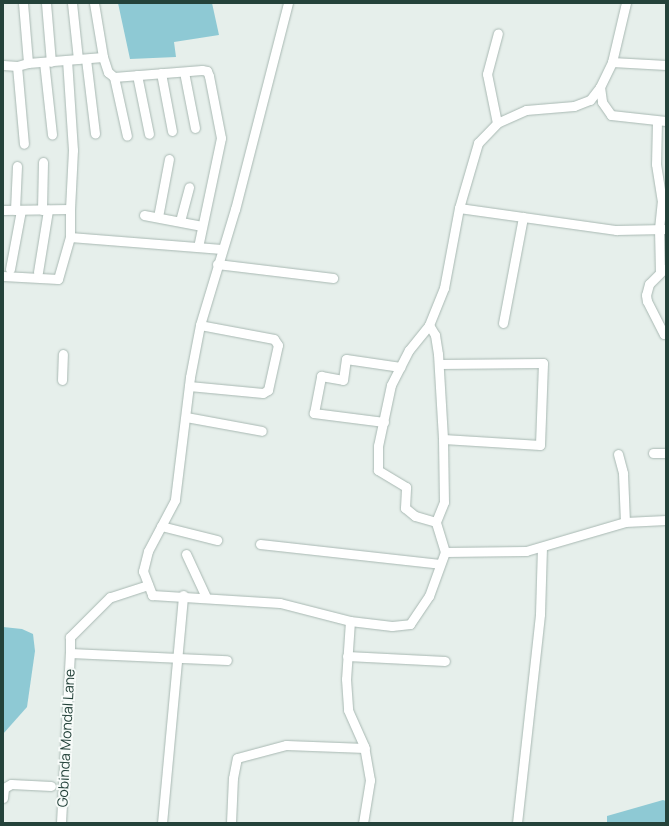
<!DOCTYPE html>
<style>
body{margin:0}
#map{position:relative;width:669px;height:826px;overflow:hidden;background:#e6efeb;font-family:Manrope,sans-serif}
div>[style]{position:absolute}
.water>*{inset:0;background:#8ec9d4}
.roads{filter:drop-shadow(0 0 1px #a8b8b2) drop-shadow(0 0 1px #a8b8b2)}
.minor>*{height:9px;margin:-4.5px;padding:0 4.5px;transform-origin:4.5px;border-radius:4.5px;background:#fff}
span{translate:-50% -50%;white-space:nowrap;text-align:center;line-height:1.15;-webkit-text-stroke:4px #f7fbf9;paint-order:stroke}
.street-label{font-size:14px;color:#24423a}
.frame{position:absolute;inset:0;border:4px solid #24423a;pointer-events:none}
</style>
<div id="map">
<div class="water">
<div style="clip-path:polygon(118px 3px,212px 3px,219px 35px,174px 42px,176px 57px,130px 59px)"></div>
<div style="clip-path:polygon(3px 627px,22px 629px,33px 634px,35px 651px,27px 707px,3px 734px)"></div>
<div style="clip-path:polygon(663px 800px,666px 801px,666px 823px,607px 823px,607px 816px)"></div>
</div>
<div class="roads">
<div class="minor">
<div style="left:23px;top:3px;width:60px;rotate:85.2deg"></div>
<div style="left:46px;top:3px;width:59px;rotate:85.2deg"></div>
<div style="left:72px;top:3px;width:56px;rotate:83.9deg"></div>
<div style="left:94px;top:3px;width:55px;rotate:80.5deg"></div>
<div style="left:103px;top:57px;width:16px;rotate:72deg"></div>
<div style="left:108px;top:72px;width:8px;rotate:40deg"></div>
<div style="left:114px;top:77px;width:88px;rotate:-4.5deg"></div>
<div style="left:202px;top:70px;width:5px;rotate:11deg"></div>
<div style="left:207px;top:71px;width:5px;rotate:68deg"></div>
<div style="left:209px;top:76px;width:63px;rotate:79deg"></div>
<div style="left:221px;top:138px;width:111px;rotate:101.9deg"></div>
<div style="left:288px;top:3px;width:213px;rotate:104.4deg"></div>
<div style="left:235px;top:209px;width:121px;rotate:106.8deg"></div>
<div style="left:200px;top:325px;width:53px;rotate:100.9deg"></div>
<div style="left:190px;top:377px;width:124px;rotate:97deg"></div>
<div style="left:175px;top:500px;width:58px;rotate:117.9deg"></div>
<div style="left:148px;top:551px;width:21px;rotate:104deg"></div>
<div style="left:143px;top:571px;width:26px;rotate:69deg"></div>
<div style="left:152px;top:595px;width:128px;rotate:3.6deg"></div>
<div style="left:280px;top:603px;width:72px;rotate:14.4deg"></div>
<div style="left:350px;top:621px;width:58px;rotate:93.9deg"></div>
<div style="left:346px;top:679px;width:31px;rotate:86deg"></div>
<div style="left:348px;top:710px;width:39px;rotate:66deg"></div>
<div style="left:364px;top:746px;width:35px;rotate:80deg"></div>
<div style="left:370px;top:780px;width:44px;rotate:99.2deg"></div>
<div style="left:86px;top:59px;width:75px;rotate:83.1deg"></div>
<div style="left:44px;top:62px;width:73px;rotate:83.7deg"></div>
<div style="left:612px;top:62px;width:54px;rotate:3.2deg"></div>
<div style="left:3px;top:65px;width:14px;rotate:4deg"></div>
<div style="left:17px;top:66px;width:11px;rotate:-15deg"></div>
<div style="left:28px;top:63px;width:75px;rotate:-4.6deg"></div>
<div style="left:17px;top:66px;width:78px;rotate:84.9deg"></div>
<div style="left:184px;top:72px;width:57px;rotate:78.9deg"></div>
<div style="left:161px;top:73px;width:59px;rotate:79.3deg"></div>
<div style="left:137px;top:75px;width:60px;rotate:78.5deg"></div>
<div style="left:114px;top:77px;width:60px;rotate:77.6deg"></div>
<div style="left:600px;top:87px;width:15px;rotate:82deg"></div>
<div style="left:602px;top:102px;width:16px;rotate:55deg"></div>
<div style="left:611px;top:115px;width:55px;rotate:6.2deg"></div>
<div style="left:657px;top:121px;width:43px;rotate:91.3deg"></div>
<div style="left:656px;top:164px;width:36px;rotate:81deg"></div>
<div style="left:662px;top:200px;width:29px;rotate:96deg"></div>
<div style="left:659px;top:229px;width:43px;rotate:88.7deg"></div>
<div style="left:497px;top:123px;width:50px;rotate:-101.5deg"></div>
<div style="left:487px;top:74px;width:42px;rotate:-75deg"></div>
<div style="left:459px;top:208px;width:159px;rotate:8deg"></div>
<div style="left:616px;top:230px;width:50px;rotate:-1.1deg"></div>
<div style="left:70px;top:209px;width:28px;rotate:90deg"></div>
<div style="left:70px;top:237px;width:152px;rotate:4.5deg"></div>
<div style="left:3px;top:210px;width:67px;rotate:-0.9deg"></div>
<div style="left:70px;top:209px;width:59px;rotate:-87.1deg"></div>
<div style="left:73px;top:150px;width:90px;rotate:-93.8deg"></div>
<div style="left:15px;top:210px;width:44px;rotate:-87.4deg"></div>
<div style="left:42px;top:210px;width:48px;rotate:-88.8deg"></div>
<div style="left:144px;top:215px;width:59px;rotate:10.7deg"></div>
<div style="left:158px;top:217px;width:59px;rotate:-79.3deg"></div>
<div style="left:180px;top:221px;width:35px;rotate:-75deg"></div>
<div style="left:217px;top:264px;width:117px;rotate:6.9deg"></div>
<div style="left:10px;top:269px;width:60px;rotate:-79.4deg"></div>
<div style="left:664px;top:269px;width:21px;rotate:135deg"></div>
<div style="left:649px;top:284px;width:11px;rotate:105deg"></div>
<div style="left:646px;top:295px;width:6px;rotate:81deg"></div>
<div style="left:647px;top:301px;width:37px;rotate:63deg"></div>
<div style="left:664px;top:334px;width:2px;rotate:-27deg"></div>
<div style="left:38px;top:272px;width:63px;rotate:-80.8deg"></div>
<div style="left:3px;top:276px;width:55px;rotate:3.1deg"></div>
<div style="left:58px;top:279px;width:44px;rotate:-74.1deg"></div>
<div style="left:503px;top:323px;width:108px;rotate:-79.3deg"></div>
<div style="left:429px;top:325px;width:12px;rotate:59deg"></div>
<div style="left:435px;top:335px;width:19px;rotate:81deg"></div>
<div style="left:438px;top:354px;width:85px;rotate:86.6deg"></div>
<div style="left:443px;top:439px;width:63px;rotate:89.1deg"></div>
<div style="left:444px;top:502px;width:22px;rotate:112deg"></div>
<div style="left:439px;top:364px;width:104px;rotate:-0.6deg"></div>
<div style="left:543px;top:363px;width:82px;rotate:92.1deg"></div>
<div style="left:540px;top:445px;width:97px;rotate:-176.5deg"></div>
<div style="left:62px;top:380px;width:26px;rotate:-88deg"></div>
<div style="left:189px;top:386px;width:74px;rotate:5.4deg"></div>
<div style="left:263px;top:393px;width:6px;rotate:-31deg"></div>
<div style="left:268px;top:390px;width:46px;rotate:-77.5deg"></div>
<div style="left:278px;top:345px;width:7px;rotate:-124deg"></div>
<div style="left:274px;top:339px;width:75px;rotate:-169.3deg"></div>
<div style="left:186px;top:417px;width:77px;rotate:10.4deg"></div>
<div style="left:384px;top:422px;width:71px;rotate:-172.7deg"></div>
<div style="left:314px;top:413px;width:38px;rotate:-79deg"></div>
<div style="left:321px;top:376px;width:22px;rotate:10deg"></div>
<div style="left:343px;top:380px;width:21px;rotate:-82deg"></div>
<div style="left:346px;top:359px;width:55px;rotate:8.4deg"></div>
<div style="left:653px;top:453px;width:13px"></div>
<div style="left:618px;top:454px;width:20px;rotate:75deg"></div>
<div style="left:623px;top:473px;width:49px;rotate:87.7deg"></div>
<div style="left:161px;top:526px;width:58px;rotate:14deg"></div>
<div style="left:260px;top:544px;width:181px;rotate:6.3deg"></div>
<div style="left:445px;top:552px;width:31px;rotate:-107deg"></div>
<div style="left:436px;top:522px;width:22px;rotate:-164deg"></div>
<div style="left:415px;top:516px;width:13px;rotate:-141deg"></div>
<div style="left:405px;top:508px;width:21px;rotate:-87deg"></div>
<div style="left:406px;top:487px;width:33px;rotate:-149deg"></div>
<div style="left:378px;top:470px;width:24px;rotate:-90deg"></div>
<div style="left:378px;top:446px;width:62px;rotate:-78deg"></div>
<div style="left:391px;top:385px;width:39px;rotate:-63deg"></div>
<div style="left:409px;top:350px;width:32px;rotate:-51deg"></div>
<div style="left:429px;top:325px;width:40px;rotate:-68deg"></div>
<div style="left:444px;top:288px;width:81px;rotate:-79.4deg"></div>
<div style="left:459px;top:208px;width:68px;rotate:-73.7deg"></div>
<div style="left:478px;top:143px;width:28px;rotate:-46deg"></div>
<div style="left:497px;top:123px;width:32px;rotate:-24deg"></div>
<div style="left:526px;top:110px;width:48px;rotate:-4.8deg"></div>
<div style="left:574px;top:106px;width:17px;rotate:-21deg"></div>
<div style="left:590px;top:100px;width:16px;rotate:-52deg"></div>
<div style="left:600px;top:87px;width:28px;rotate:-64deg"></div>
<div style="left:612px;top:62px;width:61px;rotate:-76.7deg"></div>
<div style="left:186px;top:554px;width:47px;rotate:65.1deg"></div>
<div style="left:148px;top:585px;width:40px;rotate:162deg"></div>
<div style="left:110px;top:597px;width:57px;rotate:135deg"></div>
<div style="left:70px;top:637px;width:16px;rotate:90deg"></div>
<div style="left:70px;top:653px;width:157px;rotate:2.6deg"></div>
<div style="left:350px;top:621px;width:42px;rotate:6.8deg"></div>
<div style="left:392px;top:626px;width:18px;rotate:-6deg"></div>
<div style="left:410px;top:624px;width:34px;rotate:-56deg"></div>
<div style="left:429px;top:596px;width:47px;rotate:-70deg"></div>
<div style="left:445px;top:552px;width:81px;rotate:-0.7deg"></div>
<div style="left:526px;top:551px;width:103px;rotate:-16.3deg"></div>
<div style="left:625px;top:522px;width:41px;rotate:-2.8deg"></div>
<div style="left:347px;top:656px;width:98px;rotate:2.9deg"></div>
<div style="left:3px;top:798px;width:10px;rotate:-84deg"></div>
<div style="left:4px;top:788px;width:8px;rotate:-30deg"></div>
<div style="left:11px;top:784px;width:40px;rotate:2.9deg"></div>
<div style="left:61px;top:823px;width:170px;rotate:-87deg"></div>
<div style="left:162px;top:823px;width:229px;rotate:-84.7deg"></div>
<div style="left:231px;top:823px;width:45px;rotate:-87.5deg"></div>
<div style="left:233px;top:778px;width:20px;rotate:-79deg"></div>
<div style="left:237px;top:758px;width:51px;rotate:-14.9deg"></div>
<div style="left:286px;top:745px;width:79px;rotate:2.2deg"></div>
<div style="left:517px;top:823px;width:210px;rotate:-83.7deg"></div>
<div style="left:540px;top:614px;width:67px;rotate:-88.3deg"></div>
</div>
</div>
<div class="street-label">
<span style="left:66px;top:738px;rotate:-87deg">Gobinda Mondal Lane</span>
</div>
<div class="frame"></div>
</div>
